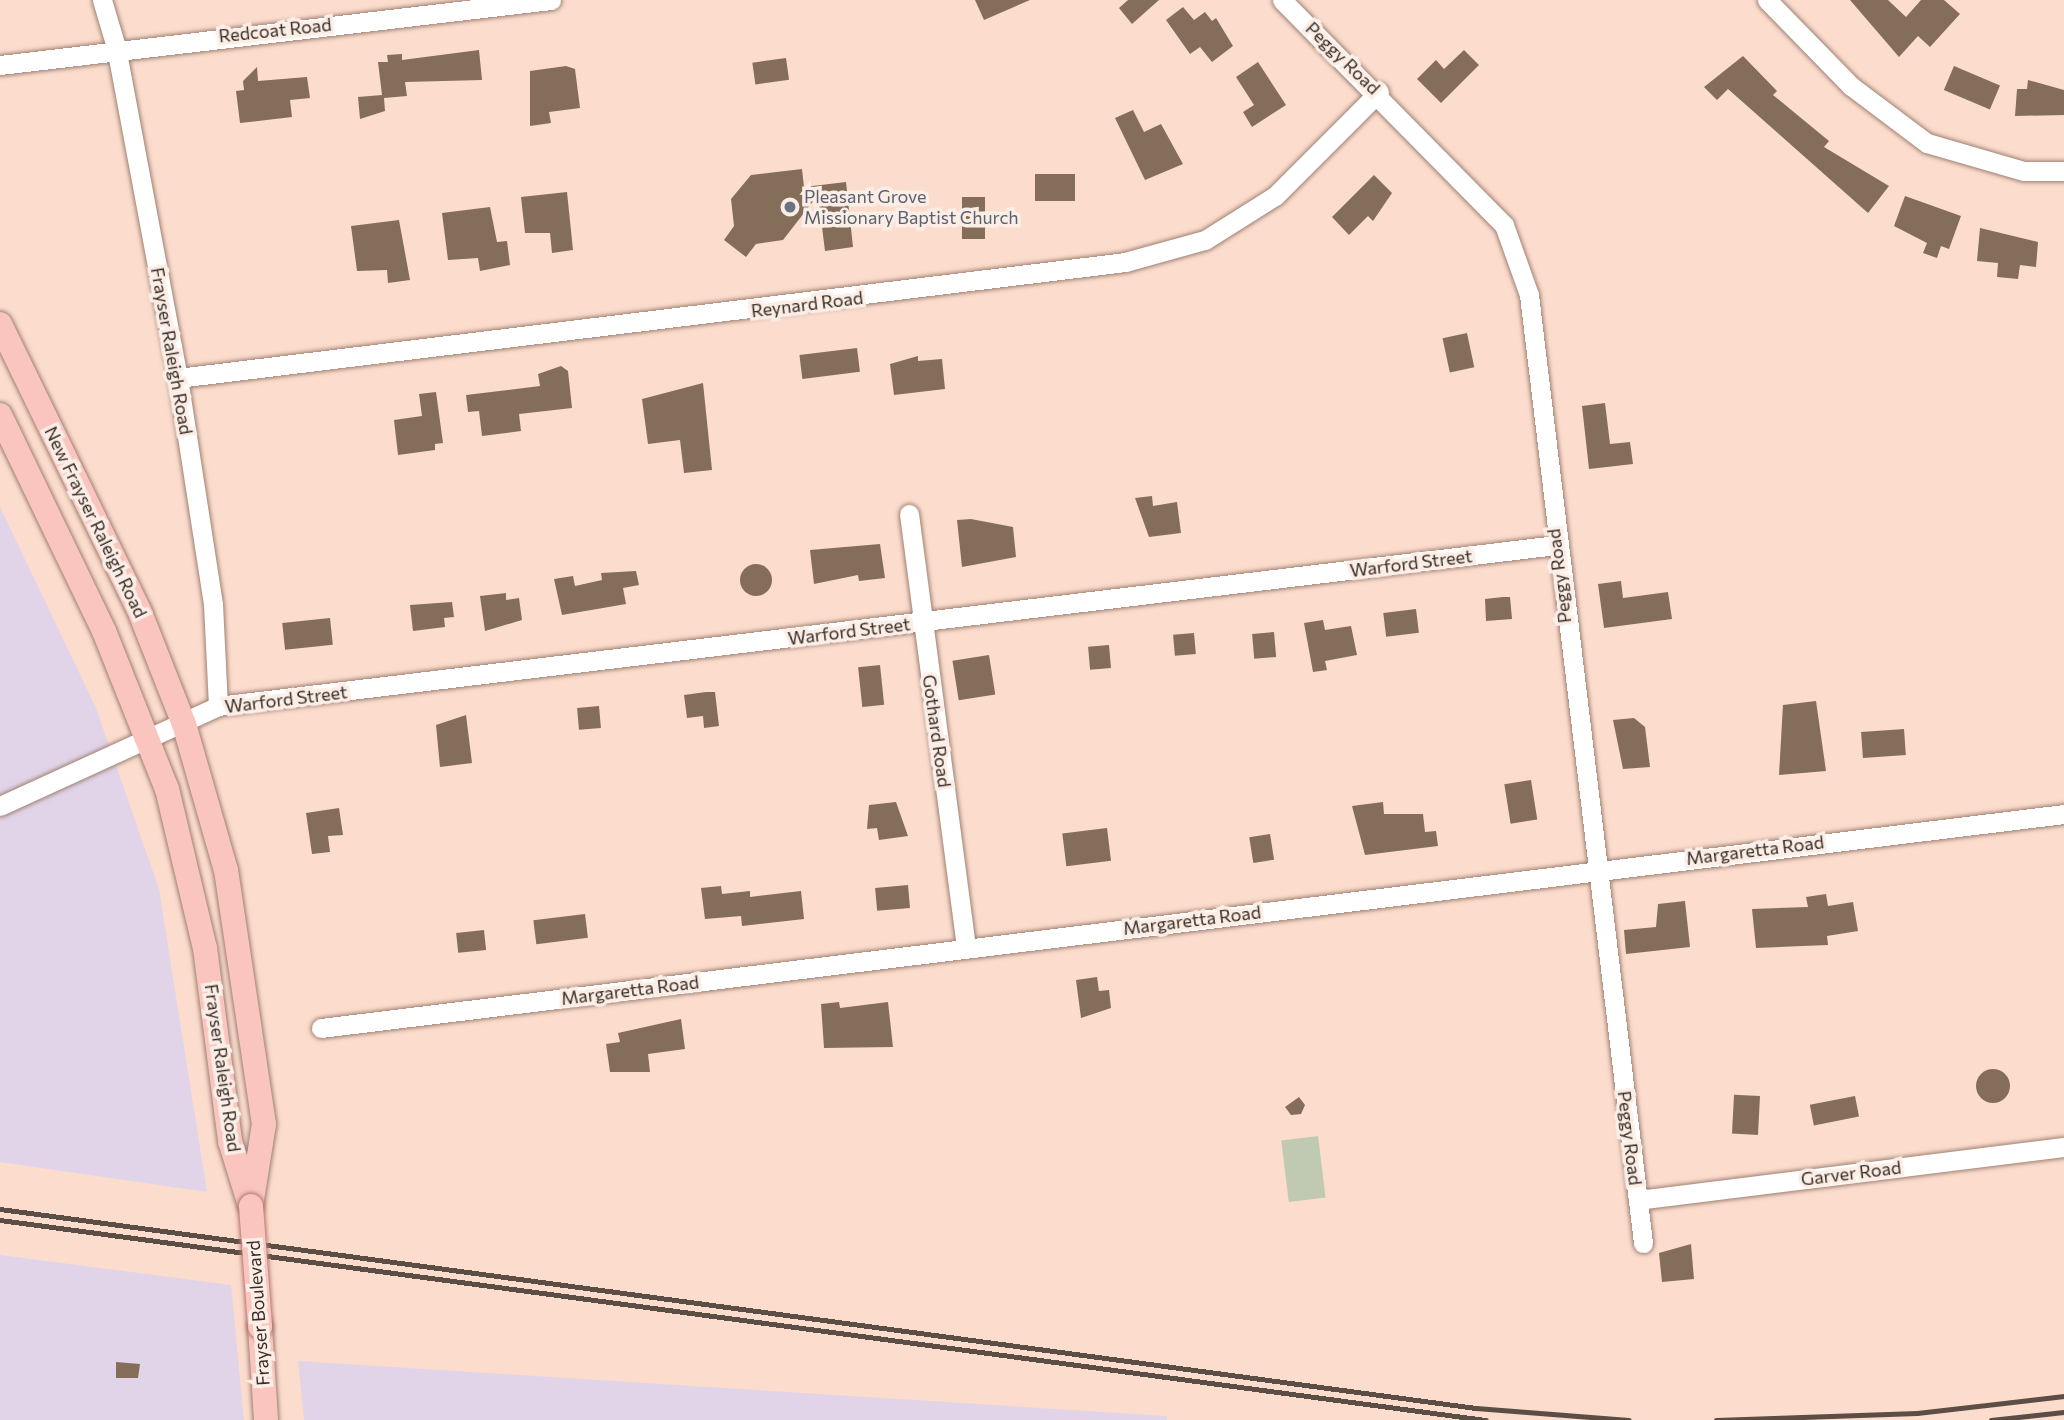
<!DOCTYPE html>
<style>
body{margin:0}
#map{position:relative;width:2064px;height:1420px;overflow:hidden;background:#fcdccd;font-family:Commissioner,sans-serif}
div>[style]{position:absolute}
.industrial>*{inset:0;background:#e1d4e8}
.green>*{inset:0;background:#c0c9b2;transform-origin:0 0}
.building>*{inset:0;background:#846e5a;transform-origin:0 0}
.round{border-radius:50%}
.roads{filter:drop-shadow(0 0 2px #9e8173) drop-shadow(0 0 2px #9e8173)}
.minor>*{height:19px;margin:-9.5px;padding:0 9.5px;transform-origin:9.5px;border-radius:9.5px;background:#fff}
.major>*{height:24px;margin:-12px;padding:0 12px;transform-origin:12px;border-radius:12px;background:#fac5bf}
.rail>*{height:5px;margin:-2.5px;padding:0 2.5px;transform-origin:2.5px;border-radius:2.5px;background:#5c4d45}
.bridges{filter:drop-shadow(0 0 2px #b4776e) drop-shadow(0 0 2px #b4776e)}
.major-bridge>*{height:24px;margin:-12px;padding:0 12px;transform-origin:12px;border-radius:12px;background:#fac5bf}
.dots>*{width:19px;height:19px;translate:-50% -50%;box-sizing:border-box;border:4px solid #fbeee7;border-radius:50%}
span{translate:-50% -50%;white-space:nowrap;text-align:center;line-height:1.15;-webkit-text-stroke:7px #fbeee7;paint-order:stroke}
.street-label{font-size:18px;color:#382c26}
.worship-label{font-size:18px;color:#5b616d}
.left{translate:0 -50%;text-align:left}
</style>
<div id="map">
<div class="industrial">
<div style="clip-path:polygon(0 507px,96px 708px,159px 889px,207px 1192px,0 1162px)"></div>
<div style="clip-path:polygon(0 1255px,231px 1285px,244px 1420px,0 1420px)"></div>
<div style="clip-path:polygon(298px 1361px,1166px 1416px,1167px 1420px,304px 1420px)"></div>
</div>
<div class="green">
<div style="left:1318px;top:1136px;width:62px;height:37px;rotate:83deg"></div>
</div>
<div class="building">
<div style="clip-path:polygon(975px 0,1030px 0,984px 20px)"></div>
<div style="clip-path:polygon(1128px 0,1159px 0,1132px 24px,1119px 8px)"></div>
<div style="clip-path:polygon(1850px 0,1888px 0,1906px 17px,1921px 0,1944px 0,1960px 14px,1930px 47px,1918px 36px,1899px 57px)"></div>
<div style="clip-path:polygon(1183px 7px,1194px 20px,1205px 12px,1212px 21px,1216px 18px,1233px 46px,1212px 62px,1200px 47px,1190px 54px,1166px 20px)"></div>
<div style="clip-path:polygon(479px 50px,482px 80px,405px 82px,407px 96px,384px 98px,385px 111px,360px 119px,358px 97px,382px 95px,378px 62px,388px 62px,387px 55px,402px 54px,402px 60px)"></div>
<div style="clip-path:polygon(1464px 50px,1479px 65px,1441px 103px,1417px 79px,1436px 60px,1444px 69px)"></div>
<div style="clip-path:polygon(1743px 56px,1777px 91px,1773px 95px,1829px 141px,1824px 147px,1889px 186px,1868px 213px,1728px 89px,1717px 100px,1704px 87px)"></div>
<div style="left:786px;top:58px;width:22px;height:34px;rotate:82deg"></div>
<div style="clip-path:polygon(1258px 62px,1286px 105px,1252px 127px,1243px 112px,1254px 105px,1236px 77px)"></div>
<div style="clip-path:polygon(566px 66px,575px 69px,580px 108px,549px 112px,551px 123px,530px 126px,530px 71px)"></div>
<div style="left:1954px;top:66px;width:50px;height:26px;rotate:23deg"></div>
<div style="clip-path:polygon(257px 67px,258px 81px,307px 77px,310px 98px,290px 100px,292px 117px,240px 123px,236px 91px,244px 90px,243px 81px)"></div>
<div style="clip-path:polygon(2028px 80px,2064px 90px,2064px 115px,2015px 116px,2017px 89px,2027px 89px)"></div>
<div style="clip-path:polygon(1133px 110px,1144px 132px,1161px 124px,1183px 164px,1145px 180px,1115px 118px)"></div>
<div style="clip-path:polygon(802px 169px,804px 187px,846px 182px,853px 247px,825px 251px,818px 195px,783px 240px,756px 244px,746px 257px,724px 240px,734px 226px,731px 199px,751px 175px)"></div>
<div style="left:1035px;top:174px;width:40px;height:27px"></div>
<div style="clip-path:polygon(1374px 175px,1392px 193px,1373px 221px,1368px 216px,1349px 235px,1332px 217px)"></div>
<div style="clip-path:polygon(567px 192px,573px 250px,552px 253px,550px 233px,525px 233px,521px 197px)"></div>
<div style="clip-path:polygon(1905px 196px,1961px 216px,1949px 249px,1941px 246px,1937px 258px,1923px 253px,1927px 243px,1894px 226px)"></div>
<div style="left:962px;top:197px;width:23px;height:42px"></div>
<div style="clip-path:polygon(490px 207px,497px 242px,507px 241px,510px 265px,480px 271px,478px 258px,448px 260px,442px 213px)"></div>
<div style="clip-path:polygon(399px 220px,410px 280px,388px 283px,387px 270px,357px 271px,351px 226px)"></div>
<div style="clip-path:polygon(1980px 228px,2038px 242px,2036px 267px,2020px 265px,2018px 279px,1997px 277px,1998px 263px,1977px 261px)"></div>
<div style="left:1467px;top:333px;width:35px;height:25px;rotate:78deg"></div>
<div style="left:857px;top:348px;width:24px;height:58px;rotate:83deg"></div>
<div style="clip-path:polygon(918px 356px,918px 361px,942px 359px,945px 389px,894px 395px,890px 364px)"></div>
<div style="clip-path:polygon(561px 366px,568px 371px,572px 408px,519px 414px,521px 431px,482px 436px,479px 411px,468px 412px,466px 395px,540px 386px,538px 374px)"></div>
<div style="clip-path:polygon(703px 383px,712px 470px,684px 473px,680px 440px,648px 444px,642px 399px)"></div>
<div style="clip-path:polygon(436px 392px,443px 443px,435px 444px,435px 450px,398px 455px,394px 420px,422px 416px,419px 394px)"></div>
<div style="clip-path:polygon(1605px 403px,1610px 444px,1630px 442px,1633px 464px,1589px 469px,1582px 406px)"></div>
<div style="clip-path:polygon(1152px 496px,1153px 506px,1177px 502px,1181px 533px,1149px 537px,1135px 498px)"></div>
<div style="clip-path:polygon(971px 519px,1013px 527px,1016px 557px,962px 567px,957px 520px)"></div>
<div style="clip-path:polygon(880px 544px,885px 578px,859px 581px,858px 575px,814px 584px,810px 550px)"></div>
<div class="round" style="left:740px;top:564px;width:32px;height:32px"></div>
<div style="clip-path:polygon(636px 571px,639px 585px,623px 588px,626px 604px,562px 615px,554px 579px,573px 576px,575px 586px,602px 580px,601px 573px)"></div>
<div style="clip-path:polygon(1621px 581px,1623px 598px,1668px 592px,1672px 619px,1604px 628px,1598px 584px)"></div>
<div style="clip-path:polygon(506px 593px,506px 600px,519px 598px,522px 620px,485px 631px,480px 596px)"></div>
<div style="clip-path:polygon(1503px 597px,1510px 597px,1512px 619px,1486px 621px,1485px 599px)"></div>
<div style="clip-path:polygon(452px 602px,454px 617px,444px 618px,445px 627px,413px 631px,410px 605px)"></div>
<div style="left:1416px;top:609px;width:24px;height:33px;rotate:83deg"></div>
<div style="left:330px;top:618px;width:27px;height:48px;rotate:84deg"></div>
<div style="clip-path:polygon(1323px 620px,1325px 630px,1351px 626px,1357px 655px,1325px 661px,1327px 670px,1313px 672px,1304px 623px)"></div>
<div style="left:1274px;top:632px;width:25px;height:22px;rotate:85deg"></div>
<div style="left:1194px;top:633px;width:21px;height:21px;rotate:85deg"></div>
<div style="left:1109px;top:645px;width:23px;height:21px;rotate:85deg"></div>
<div style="left:989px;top:655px;width:40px;height:37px;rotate:81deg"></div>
<div style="left:880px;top:665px;width:40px;height:22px;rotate:84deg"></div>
<div style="clip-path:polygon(706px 692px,715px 692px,719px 726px,704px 728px,703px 716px,687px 718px,684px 695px)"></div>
<div style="clip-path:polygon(1816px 701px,1826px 771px,1779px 775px,1783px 705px)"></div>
<div style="left:599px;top:706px;width:22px;height:22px;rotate:85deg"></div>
<div style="clip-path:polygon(466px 715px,472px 763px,440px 767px,436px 725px)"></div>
<div style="clip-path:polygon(1634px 718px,1645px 727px,1650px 767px,1623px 769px,1613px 720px)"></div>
<div style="left:1904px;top:729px;width:26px;height:43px;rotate:86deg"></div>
<div style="left:1531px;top:780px;width:40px;height:27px;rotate:81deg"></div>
<div style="clip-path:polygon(896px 802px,908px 836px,879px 840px,877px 828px,867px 829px,869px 805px)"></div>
<div style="clip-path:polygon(1383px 802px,1384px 814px,1423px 814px,1425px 832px,1436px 831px,1438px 846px,1365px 855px,1352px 806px)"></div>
<div style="clip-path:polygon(339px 808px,343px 835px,328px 836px,330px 852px,312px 854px,306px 813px)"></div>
<div style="left:1107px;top:828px;width:33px;height:45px;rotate:83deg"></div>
<div style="left:1270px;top:834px;width:26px;height:21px;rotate:81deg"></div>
<div style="left:908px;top:885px;width:23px;height:33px;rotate:85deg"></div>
<div style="clip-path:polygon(721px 886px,722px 894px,750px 891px,750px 897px,801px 891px,804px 919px,742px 926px,741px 916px,705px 919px,701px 888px)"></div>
<div style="clip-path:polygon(1826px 894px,1828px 906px,1853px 902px,1858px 931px,1827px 936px,1828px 945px,1756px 948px,1752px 909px,1808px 907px,1806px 897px)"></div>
<div style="clip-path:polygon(1685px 901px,1690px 947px,1626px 954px,1624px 930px,1656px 927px,1658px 904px)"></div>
<div style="left:585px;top:914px;width:24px;height:52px;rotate:83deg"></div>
<div style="left:484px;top:930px;width:20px;height:28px;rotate:84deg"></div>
<div style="clip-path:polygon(1097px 977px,1099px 991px,1109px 990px,1111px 1008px,1081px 1018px,1076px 980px)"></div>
<div style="clip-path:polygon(839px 1002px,840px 1008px,888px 1002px,893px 1047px,824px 1048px,821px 1004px)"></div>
<div style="clip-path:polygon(681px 1019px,685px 1049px,648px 1054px,650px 1072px,610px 1072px,606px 1044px,620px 1042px,618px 1033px)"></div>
<div class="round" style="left:1976px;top:1069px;width:34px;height:34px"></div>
<div style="left:1760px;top:1096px;width:39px;height:26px;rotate:93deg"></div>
<div style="left:1855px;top:1096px;width:21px;height:46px;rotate:79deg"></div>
<div style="clip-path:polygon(1299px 1097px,1305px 1105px,1301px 1114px,1291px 1115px,1285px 1107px)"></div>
<div style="clip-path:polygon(1691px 1244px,1694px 1279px,1662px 1282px,1659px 1253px)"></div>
<div style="clip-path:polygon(116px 1362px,140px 1364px,138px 1378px,116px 1378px)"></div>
</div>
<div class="roads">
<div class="minor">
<div style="left:102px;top:0;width:49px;rotate:73.4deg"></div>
<div style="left:116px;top:47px;width:337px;rotate:79.4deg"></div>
<div style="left:178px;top:378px;width:229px;rotate:81.2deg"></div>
<div style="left:213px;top:604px;width:102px;rotate:87.2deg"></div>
<div style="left:1282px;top:0;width:316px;rotate:45.4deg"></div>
<div style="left:1504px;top:225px;width:74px;rotate:70.3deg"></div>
<div style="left:1529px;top:295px;width:955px;rotate:83.14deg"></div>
<div style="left:1767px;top:0;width:120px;rotate:45.7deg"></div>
<div style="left:1851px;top:86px;width:95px;rotate:36.9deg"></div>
<div style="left:1927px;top:143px;width:101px;rotate:16.1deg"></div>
<div style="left:2024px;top:171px;width:40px"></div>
<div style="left:0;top:65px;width:555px;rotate:-6.73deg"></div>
<div style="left:178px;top:378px;width:954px;rotate:-6.98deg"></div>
<div style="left:1125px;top:262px;width:83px;rotate:-15.4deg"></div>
<div style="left:1205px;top:240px;width:83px;rotate:-32.2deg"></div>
<div style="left:1275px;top:196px;width:147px;rotate:-45deg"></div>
<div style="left:909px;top:514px;width:438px;rotate:82.5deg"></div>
<div style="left:0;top:806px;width:240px;rotate:-24.6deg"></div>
<div style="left:218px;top:706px;width:1348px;rotate:-6.86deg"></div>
<div style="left:321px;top:1028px;width:1756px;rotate:-7deg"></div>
<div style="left:1638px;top:1200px;width:429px;rotate:-7.1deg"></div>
</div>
<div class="major">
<div style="left:0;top:324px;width:323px;rotate:64.1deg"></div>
<div style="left:141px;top:615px;width:117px;rotate:68.5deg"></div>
<div style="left:184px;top:724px;width:152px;rotate:74deg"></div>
<div style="left:226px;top:870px;width:257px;rotate:81.5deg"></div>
<div style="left:264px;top:1124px;width:83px;rotate:99deg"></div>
<div style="left:0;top:415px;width:240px;rotate:64.3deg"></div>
<div style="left:104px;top:631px;width:170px;rotate:68.3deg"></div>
<div style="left:167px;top:789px;width:163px;rotate:76.6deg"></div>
<div style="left:205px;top:948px;width:195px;rotate:82.6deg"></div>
<div style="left:230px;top:1141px;width:64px;rotate:72.7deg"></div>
<div style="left:260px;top:1327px;width:93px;rotate:86.3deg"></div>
</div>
</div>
<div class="rail">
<div style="left:0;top:1209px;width:1489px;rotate:7.68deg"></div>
<div style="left:1476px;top:1408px;width:153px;rotate:4.5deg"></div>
<div style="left:0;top:1220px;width:1499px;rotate:7.67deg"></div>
<div style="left:1716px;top:1420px;width:201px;rotate:-2deg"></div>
<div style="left:1917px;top:1413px;width:148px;rotate:-6.6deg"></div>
<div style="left:1991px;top:1420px;width:73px;rotate:-6.3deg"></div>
</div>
<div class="bridges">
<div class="major-bridge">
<div style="left:251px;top:1206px;width:121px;rotate:85.7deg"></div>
</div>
</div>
<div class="dots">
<div style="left:790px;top:207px;background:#6b7280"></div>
</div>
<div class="street-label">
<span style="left:275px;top:30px;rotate:-6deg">Redcoat Road</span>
<span style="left:1343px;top:58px;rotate:44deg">Peggy Road</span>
<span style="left:807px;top:304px;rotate:-7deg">Reynard Road</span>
<span style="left:172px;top:351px;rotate:80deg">Frayser Raleigh Road</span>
<span style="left:96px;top:522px;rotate:64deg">New Frayser Raleigh Road</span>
<span style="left:1411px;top:563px;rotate:-7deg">Warford Street</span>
<span style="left:1559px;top:576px;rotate:-97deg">Peggy Road</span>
<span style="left:849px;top:631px;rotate:-7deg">Warford Street</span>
<span style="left:286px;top:699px;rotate:-7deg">Warford Street</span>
<span style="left:937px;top:731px;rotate:82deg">Gothard Road</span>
<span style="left:1755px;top:850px;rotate:-7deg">Margaretta Road</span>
<span style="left:1192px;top:920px;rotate:-7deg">Margaretta Road</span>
<span style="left:630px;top:990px;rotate:-7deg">Margaretta Road</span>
<span style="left:223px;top:1068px;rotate:82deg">Frayser Raleigh Road</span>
<span style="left:1630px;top:1138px;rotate:83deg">Peggy Road</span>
<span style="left:1851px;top:1173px;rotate:-7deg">Garver Road</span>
<span style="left:258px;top:1313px;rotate:-94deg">Frayser Boulevard</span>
</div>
<div class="worship-label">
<span class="left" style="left:804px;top:207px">Pleasant Grove<br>Missionary Baptist Church</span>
</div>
</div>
